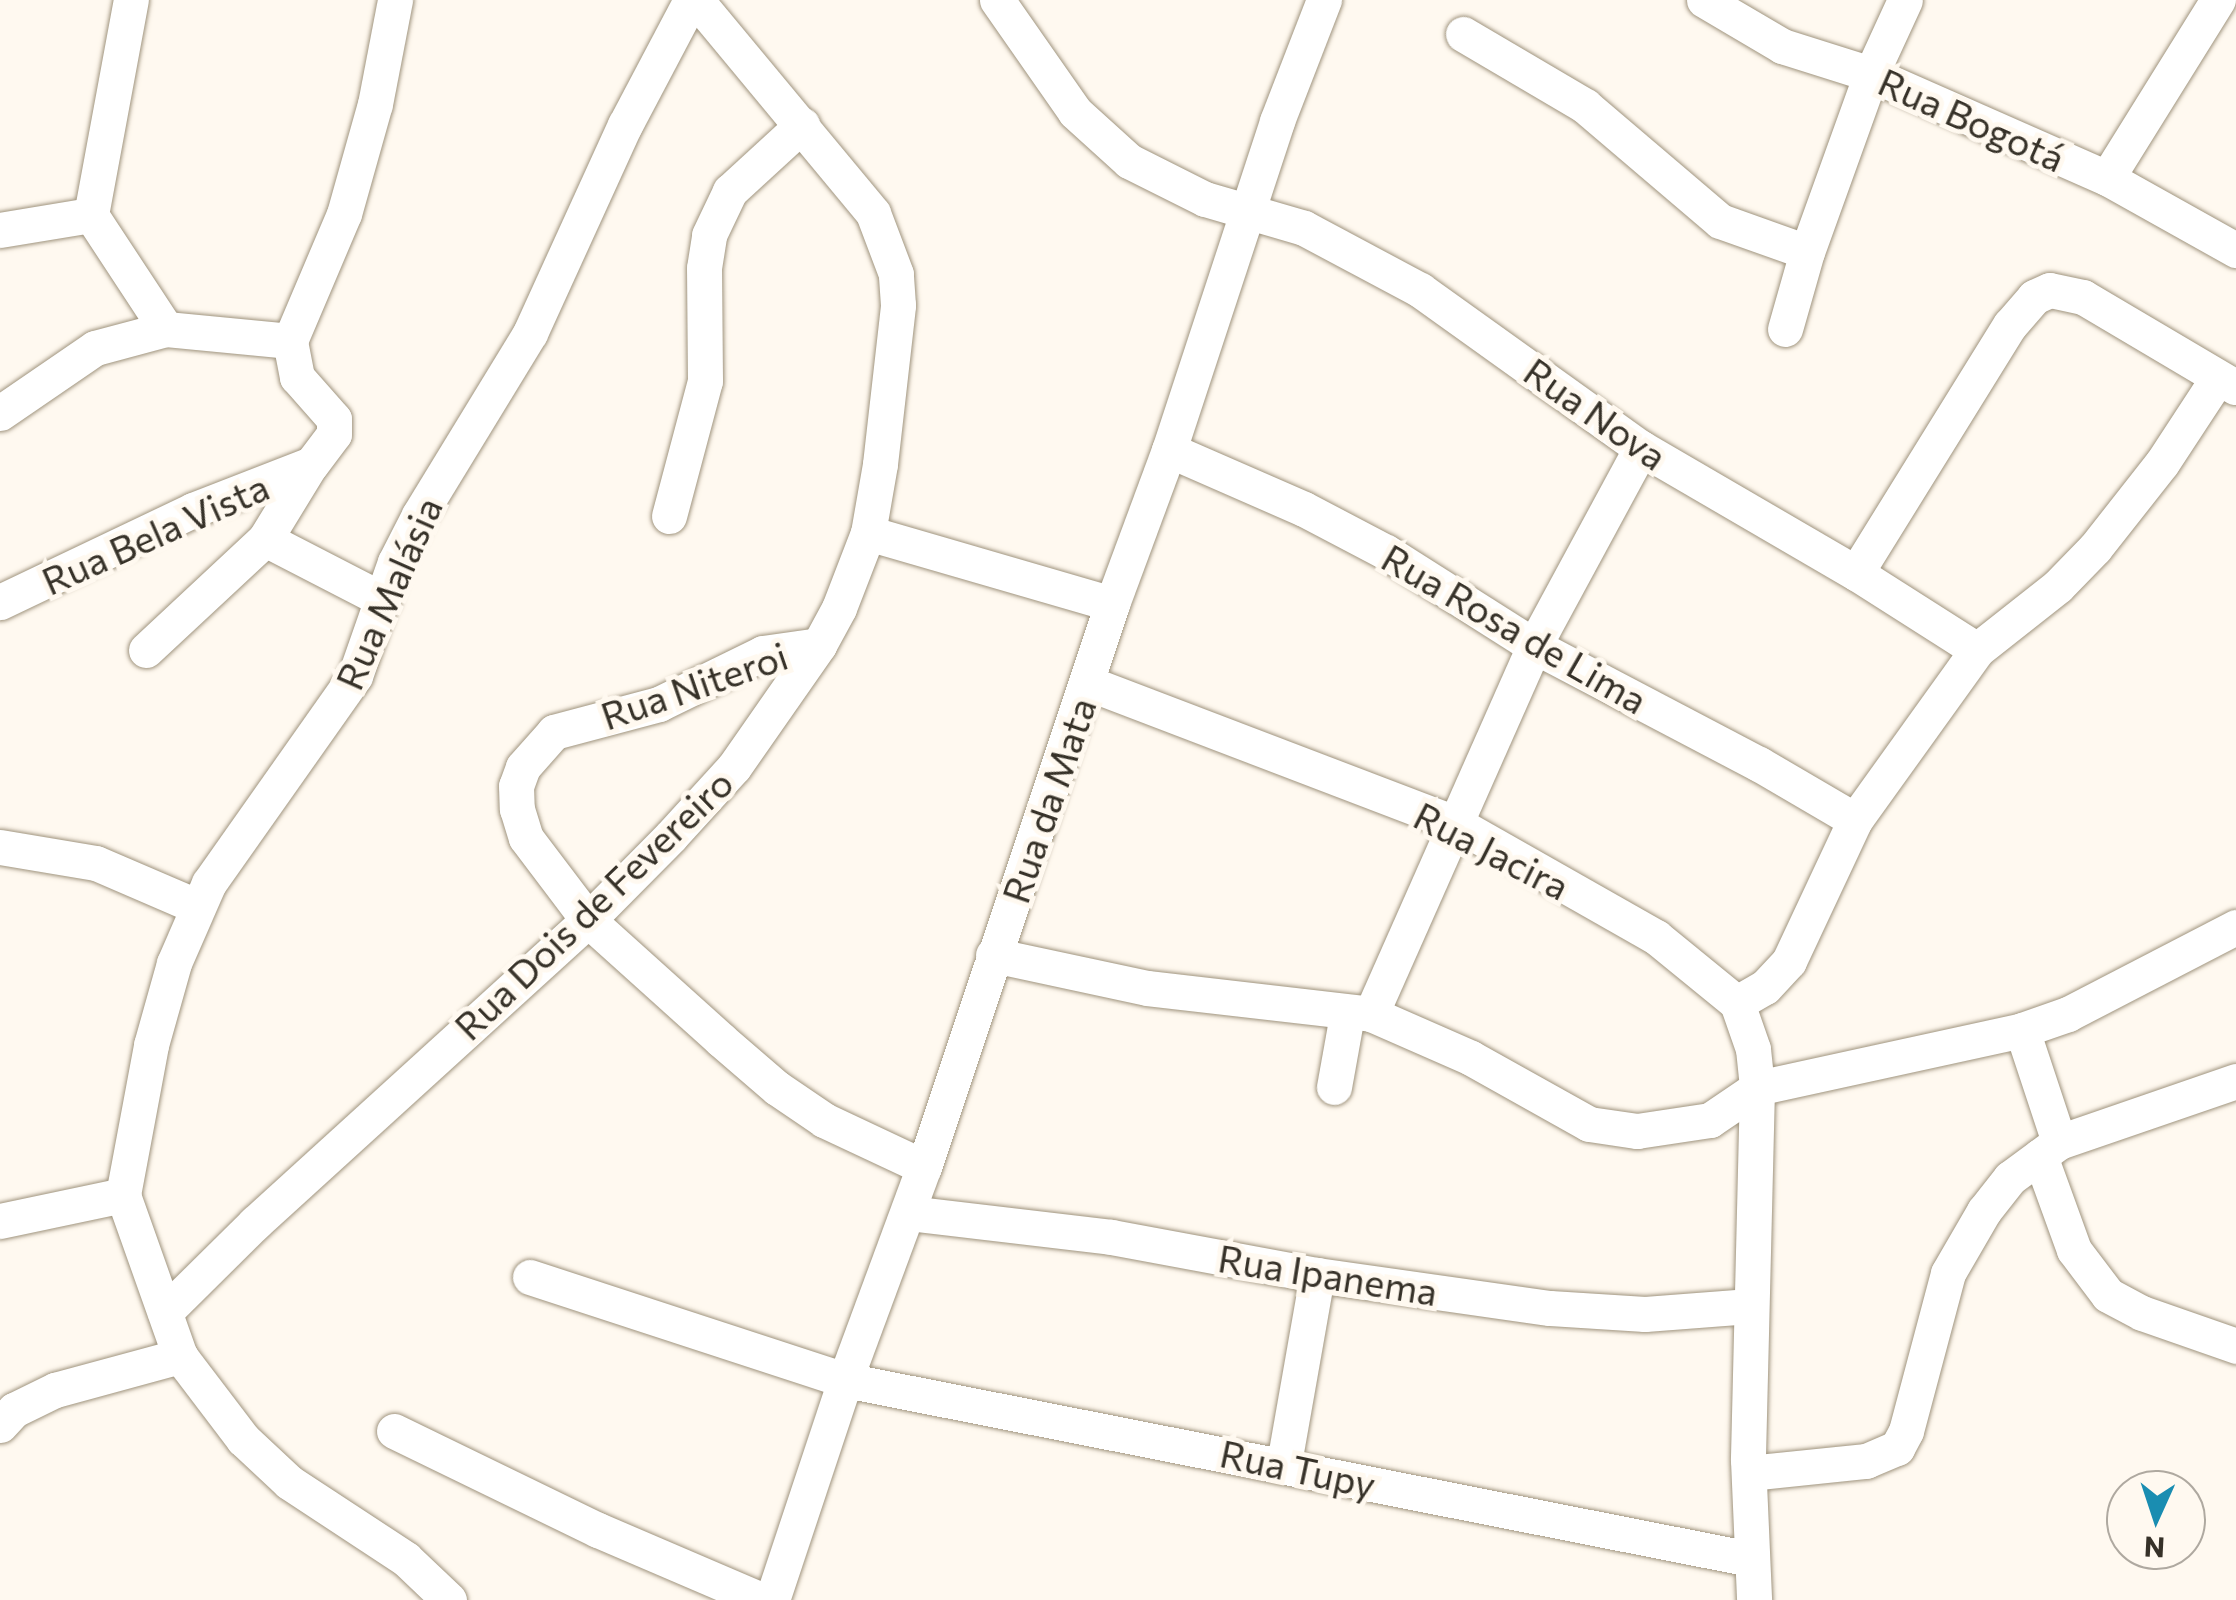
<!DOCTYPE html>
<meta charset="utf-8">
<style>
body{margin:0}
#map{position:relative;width:2236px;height:1600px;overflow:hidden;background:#fff9f0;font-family:Commissioner,sans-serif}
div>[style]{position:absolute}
.roads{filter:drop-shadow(0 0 2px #a0947e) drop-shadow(0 0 2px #a0947e)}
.minor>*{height:35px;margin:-17.5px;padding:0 17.5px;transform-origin:17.5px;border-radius:17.5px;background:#fff}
span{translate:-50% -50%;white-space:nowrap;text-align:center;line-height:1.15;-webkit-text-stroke:10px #fff9f0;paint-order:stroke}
.street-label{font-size:38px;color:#363128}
.north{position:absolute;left:2106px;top:1470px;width:100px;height:100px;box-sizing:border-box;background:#fff9f0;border:2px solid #afa9a0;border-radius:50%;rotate:183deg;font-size:28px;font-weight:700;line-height:40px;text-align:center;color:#363128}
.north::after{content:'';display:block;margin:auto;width:35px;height:45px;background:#1a8db1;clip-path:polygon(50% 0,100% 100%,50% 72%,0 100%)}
</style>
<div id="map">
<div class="roads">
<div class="minor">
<div style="left:997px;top:0;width:136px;rotate:55.1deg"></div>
<div style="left:1075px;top:112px;width:73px;rotate:42.2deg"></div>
<div style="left:1129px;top:161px;width:85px;rotate:26.6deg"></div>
<div style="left:1205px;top:199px;width:103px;rotate:16.3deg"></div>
<div style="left:1304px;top:228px;width:132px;rotate:28.1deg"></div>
<div style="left:1420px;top:290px;width:272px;rotate:35.6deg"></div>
<div style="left:1641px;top:448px;width:249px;rotate:30.2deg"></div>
<div style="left:1856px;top:573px;width:143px;rotate:32.5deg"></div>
<div style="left:1704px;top:0;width:91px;rotate:30.5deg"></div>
<div style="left:1782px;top:46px;width:93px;rotate:17.5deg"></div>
<div style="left:1871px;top:74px;width:258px;rotate:23.8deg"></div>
<div style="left:2107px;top:178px;width:148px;rotate:29.2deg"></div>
<div style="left:1463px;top:34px;width:142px;rotate:30.5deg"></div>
<div style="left:1585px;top:106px;width:177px;rotate:40.4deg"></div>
<div style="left:1720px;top:221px;width:92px;rotate:19.6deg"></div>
<div style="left:2107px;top:178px;width:210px;rotate:-58.1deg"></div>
<div style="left:91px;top:215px;width:219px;rotate:-79.5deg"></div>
<div style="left:91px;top:215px;width:136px;rotate:56.7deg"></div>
<div style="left:0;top:230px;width:92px;rotate:-9.4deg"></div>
<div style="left:1785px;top:329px;width:80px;rotate:-74.1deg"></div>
<div style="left:1807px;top:252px;width:189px;rotate:-70.2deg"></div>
<div style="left:1871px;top:74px;width:81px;rotate:-65.3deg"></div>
<div style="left:290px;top:341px;width:138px;rotate:-67deg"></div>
<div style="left:344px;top:214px;width:114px;rotate:-74.3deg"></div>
<div style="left:375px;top:104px;width:106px;rotate:-79.1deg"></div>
<div style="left:0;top:413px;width:115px;rotate:-34.4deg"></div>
<div style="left:95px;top:348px;width:73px;rotate:-15deg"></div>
<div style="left:166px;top:329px;width:125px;rotate:5.5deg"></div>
<div style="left:290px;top:341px;width:37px;rotate:79deg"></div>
<div style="left:297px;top:377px;width:56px;rotate:48.6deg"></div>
<div style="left:334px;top:419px;width:15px;rotate:90deg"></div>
<div style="left:334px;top:434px;width:38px;rotate:127deg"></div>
<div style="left:311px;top:464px;width:127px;rotate:158.7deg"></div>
<div style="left:193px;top:510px;width:214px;rotate:154.5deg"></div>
<div style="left:1169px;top:450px;width:147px;rotate:23.6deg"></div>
<div style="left:1304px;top:509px;width:93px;rotate:27.7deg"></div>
<div style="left:1386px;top:552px;width:175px;rotate:32.4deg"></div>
<div style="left:1534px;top:646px;width:254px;rotate:27.7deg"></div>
<div style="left:1759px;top:764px;width:111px;rotate:30.3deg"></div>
<div style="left:669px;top:516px;width:140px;rotate:-75.1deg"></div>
<div style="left:705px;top:381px;width:113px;rotate:-90.5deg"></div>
<div style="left:704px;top:268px;width:33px;rotate:-81deg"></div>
<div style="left:709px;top:235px;width:49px;rotate:-64.5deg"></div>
<div style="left:730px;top:191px;width:98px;rotate:-42.5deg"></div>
<div style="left:868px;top:533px;width:254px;rotate:16.2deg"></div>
<div style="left:265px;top:539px;width:133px;rotate:27.3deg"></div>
<div style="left:1856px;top:573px;width:292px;rotate:-58.2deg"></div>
<div style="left:2010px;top:325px;width:37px;rotate:-49deg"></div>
<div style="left:2034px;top:297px;width:17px;rotate:-24deg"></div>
<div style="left:2050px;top:290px;width:34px;rotate:12deg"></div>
<div style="left:2083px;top:297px;width:177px;rotate:30.6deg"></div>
<div style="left:819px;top:645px;width:57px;rotate:171.9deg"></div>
<div style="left:763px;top:653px;width:116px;rotate:153.9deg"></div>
<div style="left:659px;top:704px;width:109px;rotate:165.1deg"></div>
<div style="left:554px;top:732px;width:47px;rotate:131.5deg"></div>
<div style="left:523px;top:767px;width:20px;rotate:110deg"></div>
<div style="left:516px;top:786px;width:23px;rotate:88deg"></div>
<div style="left:517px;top:809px;width:30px;rotate:73deg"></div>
<div style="left:526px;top:838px;width:103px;rotate:52.9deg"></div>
<div style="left:588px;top:920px;width:178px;rotate:42deg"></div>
<div style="left:720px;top:1039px;width:75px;rotate:40.7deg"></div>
<div style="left:777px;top:1088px;width:57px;rotate:34.2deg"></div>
<div style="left:824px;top:1120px;width:110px;rotate:25.2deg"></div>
<div style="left:146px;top:650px;width:163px;rotate:-43deg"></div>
<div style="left:265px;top:539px;width:88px;rotate:-58.5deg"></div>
<div style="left:1088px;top:683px;width:395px;rotate:20.9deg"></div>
<div style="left:1457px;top:824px;width:229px;rotate:29.6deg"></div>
<div style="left:1656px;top:937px;width:104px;rotate:39.2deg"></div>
<div style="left:1737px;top:1003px;width:49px;rotate:70.8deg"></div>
<div style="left:1753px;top:1049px;width:39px;rotate:84deg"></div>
<div style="left:1757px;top:1088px;width:372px;rotate:91.4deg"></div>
<div style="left:1748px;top:1460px;width:140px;rotate:87.5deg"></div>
<div style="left:0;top:847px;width:97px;rotate:9.5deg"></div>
<div style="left:96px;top:863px;width:111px;rotate:23.3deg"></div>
<div style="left:993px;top:955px;width:157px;rotate:12.1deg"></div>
<div style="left:1147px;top:988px;width:226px;rotate:6.6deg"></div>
<div style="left:1371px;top:1014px;width:109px;rotate:23.7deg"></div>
<div style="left:1471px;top:1058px;width:135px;rotate:29.2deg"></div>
<div style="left:1589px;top:1124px;width:49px;rotate:8.3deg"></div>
<div style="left:1637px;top:1131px;width:74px;rotate:-8.6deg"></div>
<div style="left:1710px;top:1120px;width:57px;rotate:-34.2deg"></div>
<div style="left:1757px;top:1088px;width:271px;rotate:-12.3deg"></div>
<div style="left:2022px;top:1030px;width:49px;rotate:-19.2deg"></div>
<div style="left:2068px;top:1014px;width:189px;rotate:-27.4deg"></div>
<div style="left:1737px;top:1003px;width:32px;rotate:-30deg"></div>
<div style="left:1765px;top:987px;width:35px;rotate:-47deg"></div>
<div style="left:1789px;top:961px;width:156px;rotate:-64.9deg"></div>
<div style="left:1855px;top:820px;width:209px;rotate:-54.3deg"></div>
<div style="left:1977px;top:650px;width:103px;rotate:-38.3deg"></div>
<div style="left:2058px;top:586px;width:53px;rotate:-45.8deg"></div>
<div style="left:2095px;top:548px;width:108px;rotate:-51.8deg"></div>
<div style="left:2162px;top:463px;width:100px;rotate:-56.8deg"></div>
<div style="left:1371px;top:1014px;width:402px;rotate:-66.1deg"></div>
<div style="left:1534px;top:646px;width:225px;rotate:-61.6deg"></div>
<div style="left:2022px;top:1030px;width:118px;rotate:71.7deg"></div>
<div style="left:1334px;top:1087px;width:73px;rotate:-79.8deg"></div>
<div style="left:2040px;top:1156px;width:100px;rotate:70.1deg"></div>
<div style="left:2074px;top:1250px;width:56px;rotate:52.9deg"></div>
<div style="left:2108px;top:1295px;width:38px;rotate:28deg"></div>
<div style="left:2142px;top:1313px;width:100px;rotate:19.3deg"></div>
<div style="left:908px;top:1213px;width:204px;rotate:6.7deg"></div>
<div style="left:1111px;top:1237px;width:209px;rotate:10.5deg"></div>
<div style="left:1317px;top:1275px;width:235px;rotate:8.1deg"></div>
<div style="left:1550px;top:1308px;width:95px;rotate:3.6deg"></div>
<div style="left:1645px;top:1314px;width:105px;rotate:-4.4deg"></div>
<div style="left:0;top:1221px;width:126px;rotate:-11.9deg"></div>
<div style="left:530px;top:1277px;width:331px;rotate:18.1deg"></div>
<div style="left:845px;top:1380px;width:924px;rotate:11.18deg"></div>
<div style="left:165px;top:1312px;width:127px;rotate:-44.7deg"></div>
<div style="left:255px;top:1223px;width:450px;rotate:-42.3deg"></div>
<div style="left:588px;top:920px;width:118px;rotate:-45.3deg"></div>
<div style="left:671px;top:836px;width:93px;rotate:-47.6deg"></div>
<div style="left:734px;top:767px;width:149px;rotate:-55.1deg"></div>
<div style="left:819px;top:645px;width:42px;rotate:-61.6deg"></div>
<div style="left:839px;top:608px;width:80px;rotate:-68.9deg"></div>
<div style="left:868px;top:533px;width:70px;rotate:-80.1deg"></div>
<div style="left:880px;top:464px;width:160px;rotate:-83.5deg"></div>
<div style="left:898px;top:305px;width:31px;rotate:-94deg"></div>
<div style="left:896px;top:274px;width:65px;rotate:-110.7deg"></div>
<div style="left:873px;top:213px;width:277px;rotate:-129.7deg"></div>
<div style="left:0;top:1425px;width:21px;rotate:-47deg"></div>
<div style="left:14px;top:1410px;width:46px;rotate:-26deg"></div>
<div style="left:55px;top:1390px;width:130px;rotate:-15.2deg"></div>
<div style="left:394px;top:1431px;width:227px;rotate:25.9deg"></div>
<div style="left:598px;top:1530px;width:177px;rotate:23.2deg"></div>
<div style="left:1284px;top:1463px;width:191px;rotate:-80deg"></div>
<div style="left:1749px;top:1473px;width:118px;rotate:-5.9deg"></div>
<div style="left:1866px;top:1461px;width:34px;rotate:-23deg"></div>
<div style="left:1897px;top:1448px;width:19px;rotate:-62deg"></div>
<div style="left:1906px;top:1431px;width:163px;rotate:-75.1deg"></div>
<div style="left:1948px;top:1273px;width:72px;rotate:-59.9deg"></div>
<div style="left:1984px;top:1211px;width:42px;rotate:-51.8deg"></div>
<div style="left:2010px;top:1178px;width:61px;rotate:-36.3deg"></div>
<div style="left:2059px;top:1142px;width:187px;rotate:-19deg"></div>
<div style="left:449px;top:1600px;width:59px;rotate:-136.4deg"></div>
<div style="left:406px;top:1559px;width:140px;rotate:-146.7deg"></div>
<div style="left:289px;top:1482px;width:63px;rotate:-136.9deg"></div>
<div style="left:243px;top:1439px;width:104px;rotate:-127.2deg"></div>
<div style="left:180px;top:1356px;width:171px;rotate:-109.5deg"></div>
<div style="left:123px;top:1195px;width:153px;rotate:-79.4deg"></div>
<div style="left:151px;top:1045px;width:85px;rotate:-74.3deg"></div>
<div style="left:174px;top:963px;width:87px;rotate:-66.4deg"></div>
<div style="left:209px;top:883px;width:253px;rotate:-54.8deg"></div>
<div style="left:355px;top:676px;width:121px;rotate:-70.7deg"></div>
<div style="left:395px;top:562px;width:53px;rotate:-62.9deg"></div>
<div style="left:419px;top:515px;width:213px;rotate:-58.6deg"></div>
<div style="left:530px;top:333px;width:229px;rotate:-65.5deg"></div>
<div style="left:625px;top:125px;width:141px;rotate:-62.2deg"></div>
<div style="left:772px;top:1600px;width:232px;rotate:-71.6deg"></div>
<div style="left:845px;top:1380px;width:227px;rotate:-69.7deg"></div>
<div style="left:924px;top:1167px;width:594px;rotate:-71.53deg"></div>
<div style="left:1112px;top:604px;width:164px;rotate:-69.7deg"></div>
<div style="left:1169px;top:450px;width:346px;rotate:-71.8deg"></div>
<div style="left:1277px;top:121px;width:130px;rotate:-68.8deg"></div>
</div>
</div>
<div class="street-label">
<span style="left:1972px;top:119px;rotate:24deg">Rua Bogotá</span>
<span style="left:1596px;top:413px;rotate:35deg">Rua Nova</span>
<span style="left:155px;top:533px;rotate:-24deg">Rua Bela Vista</span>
<span style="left:388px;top:593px;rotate:-66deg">Rua Malásia</span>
<span style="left:1515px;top:628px;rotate:30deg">Rua Rosa de Lima</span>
<span style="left:694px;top:685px;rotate:-19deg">Rua Niteroi</span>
<span style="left:1048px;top:800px;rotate:-71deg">Rua da Mata</span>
<span style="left:1492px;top:850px;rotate:27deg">Rua Jacira</span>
<span style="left:593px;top:904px;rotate:-44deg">Rua Dois de Fevereiro</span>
<span style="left:1328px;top:1274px;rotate:9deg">Rua Ipanema</span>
<span style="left:1298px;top:1468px;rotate:12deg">Rua Tupy</span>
</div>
<div class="north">N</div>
</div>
